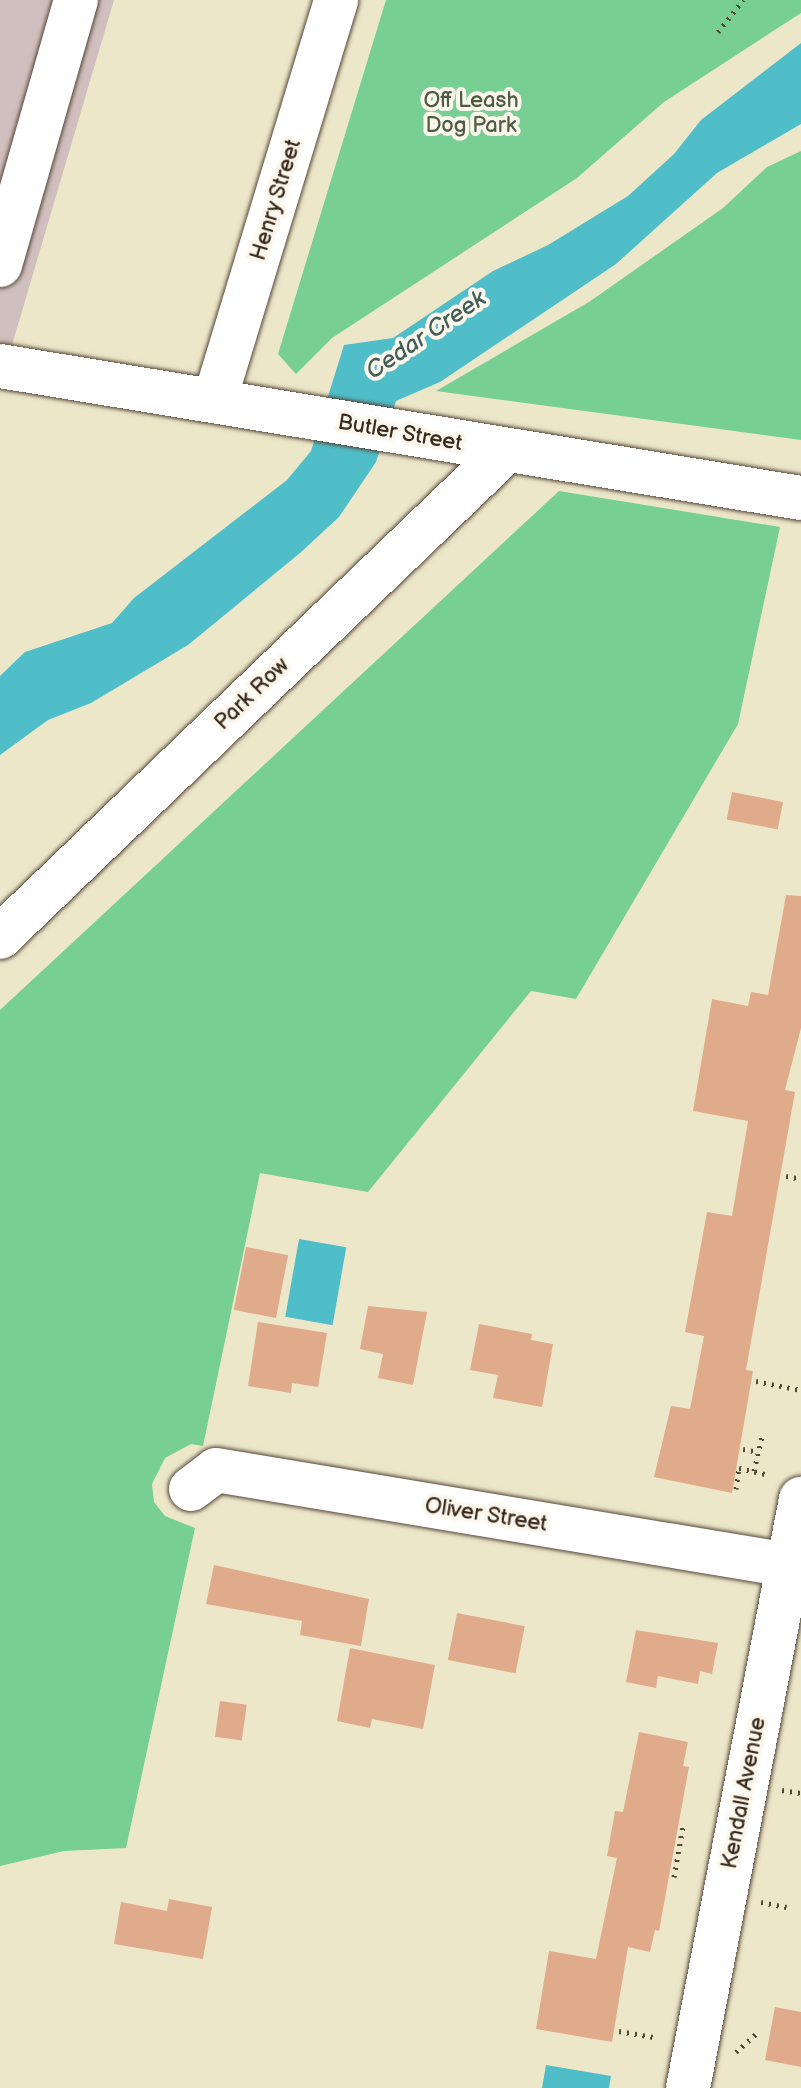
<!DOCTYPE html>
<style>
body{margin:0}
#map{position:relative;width:801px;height:2088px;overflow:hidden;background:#ede7ca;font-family:"Balsamiq Sans",sans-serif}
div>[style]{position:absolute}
.industrial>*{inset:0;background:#d1bfbf}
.green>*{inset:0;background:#77cf94}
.water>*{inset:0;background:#50bec9;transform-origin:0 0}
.building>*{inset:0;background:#e0ab8b;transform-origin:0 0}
.path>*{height:5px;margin-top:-2.5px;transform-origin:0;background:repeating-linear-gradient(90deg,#564638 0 2px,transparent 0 8px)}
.roads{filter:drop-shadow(0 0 2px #564638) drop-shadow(0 0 2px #564638)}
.minor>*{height:44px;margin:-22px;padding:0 22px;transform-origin:22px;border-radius:22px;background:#fff}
span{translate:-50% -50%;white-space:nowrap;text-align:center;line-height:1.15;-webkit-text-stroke:8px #fbf7ec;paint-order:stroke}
.park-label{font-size:22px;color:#4d5c41}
.street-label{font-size:22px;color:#3b2a1e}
.water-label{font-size:24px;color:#425e5a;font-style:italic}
</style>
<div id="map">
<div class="industrial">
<div style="clip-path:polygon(0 0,114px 0,12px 345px,0 359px)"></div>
</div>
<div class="green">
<div style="clip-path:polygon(386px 0,801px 0,801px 13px,664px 102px,577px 178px,332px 338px,296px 374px,278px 354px)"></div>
<div style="clip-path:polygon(801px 151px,801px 440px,436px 391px,589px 302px,723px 208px,767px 167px)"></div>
<div style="clip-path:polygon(559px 491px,780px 527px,738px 724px,576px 999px,531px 991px,368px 1192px,260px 1173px,203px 1446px,191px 1444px,165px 1458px,152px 1484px,154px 1502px,165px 1516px,195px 1528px,126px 1848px,64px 1851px,0 1866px,0 1010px)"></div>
</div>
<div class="water">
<div style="clip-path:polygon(801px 43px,801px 124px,717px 173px,616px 264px,440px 382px,396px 401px,376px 462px,339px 517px,300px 553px,188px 645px,91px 703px,48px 720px,0 755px,0 676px,25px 652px,112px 623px,134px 598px,287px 480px,311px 451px,344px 345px,393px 338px,493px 271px,548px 245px,628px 196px,674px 154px,701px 120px)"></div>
<div style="left:299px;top:1239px;width:48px;height:79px;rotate:10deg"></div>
<div style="clip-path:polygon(546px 2065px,611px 2076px,609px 2088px,542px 2088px)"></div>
</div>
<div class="building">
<div style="left:732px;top:792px;width:52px;height:28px;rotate:11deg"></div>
<div style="clip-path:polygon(786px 895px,801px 896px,801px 1028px,785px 1090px,795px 1092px,746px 1370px,753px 1371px,732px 1493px,654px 1477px,671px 1406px,690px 1409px,704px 1336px,685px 1332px,707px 1212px,732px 1216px,748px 1121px,693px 1111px,712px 999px,748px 1006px,751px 992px,768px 995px)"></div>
<div style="left:246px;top:1247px;width:43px;height:64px;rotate:11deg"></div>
<div style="clip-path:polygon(368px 1306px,427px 1312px,413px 1385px,378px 1378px,383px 1354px,360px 1349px)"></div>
<div style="clip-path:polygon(258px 1322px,327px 1333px,318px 1387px,292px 1383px,291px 1393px,248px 1386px)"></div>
<div style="clip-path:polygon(479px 1324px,532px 1334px,531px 1340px,553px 1344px,542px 1407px,493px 1398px,498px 1375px,470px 1370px)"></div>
<div style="clip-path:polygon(214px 1565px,369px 1599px,361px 1646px,300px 1635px,302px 1621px,206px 1604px)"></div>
<div style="left:457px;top:1613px;width:69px;height:48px;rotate:11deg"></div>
<div style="clip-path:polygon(636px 1630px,718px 1643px,712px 1674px,700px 1671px,698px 1684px,658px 1676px,656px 1688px,626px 1682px)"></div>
<div style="clip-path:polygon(350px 1648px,435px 1665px,423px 1729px,372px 1719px,370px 1728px,337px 1721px)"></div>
<div style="left:220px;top:1701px;width:27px;height:36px;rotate:8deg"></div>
<div style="clip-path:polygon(639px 1732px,688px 1742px,683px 1766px,689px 1767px,659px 1931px,655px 1930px,650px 1952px,628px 1947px,612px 2042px,536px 2029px,549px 1951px,596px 1959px,617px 1858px,607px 1856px,615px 1811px,623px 1812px)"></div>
<div style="clip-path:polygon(169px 1899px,212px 1907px,203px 1959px,114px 1944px,121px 1902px,167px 1911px)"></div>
<div style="clip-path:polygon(775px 2007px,801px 2012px,801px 2067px,765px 2060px)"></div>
</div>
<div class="path">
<div style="left:718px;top:32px;width:41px;rotate:-52deg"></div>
<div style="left:786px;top:1176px;width:15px;rotate:11deg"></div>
<div style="left:756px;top:1381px;width:46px;rotate:11.3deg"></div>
<div style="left:743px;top:1449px;width:15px;rotate:11deg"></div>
<div style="left:754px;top:1471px;width:36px;rotate:-77deg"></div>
<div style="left:736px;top:1489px;width:21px;rotate:-82deg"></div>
<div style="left:739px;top:1468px;width:28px;rotate:13deg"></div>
<div style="left:782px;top:1790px;width:19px;rotate:9deg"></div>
<div style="left:674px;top:1877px;width:52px;rotate:-80deg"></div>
<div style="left:761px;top:1902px;width:26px;rotate:11deg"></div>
<div style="left:619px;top:2031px;width:39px;rotate:10deg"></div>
<div style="left:736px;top:2052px;width:27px;rotate:-42deg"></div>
</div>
<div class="roads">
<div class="minor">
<div style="left:0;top:265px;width:276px;rotate:-74deg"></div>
<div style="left:0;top:366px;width:812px;rotate:9.36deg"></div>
<div style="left:215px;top:399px;width:417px;rotate:-73.1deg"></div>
<div style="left:0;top:937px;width:700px;rotate:-43.84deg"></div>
<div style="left:191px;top:1489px;width:31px;rotate:-37deg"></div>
<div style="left:216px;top:1470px;width:580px;rotate:9.43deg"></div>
<div style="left:688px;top:2088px;width:600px;rotate:-79.14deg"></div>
</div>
</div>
<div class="park-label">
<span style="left:471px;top:113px">Off Leash<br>Dog Park</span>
</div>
<div class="street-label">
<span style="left:276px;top:200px;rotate:-73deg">Henry Street</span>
<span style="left:400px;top:433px;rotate:10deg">Butler Street</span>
<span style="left:252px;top:694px;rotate:-44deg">Park Row</span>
<span style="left:486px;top:1515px;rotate:9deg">Oliver Street</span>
<span style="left:744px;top:1793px;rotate:-79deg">Kendall Avenue</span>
</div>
<div class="water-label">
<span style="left:426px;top:335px;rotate:-34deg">Cedar Creek</span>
</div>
</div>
